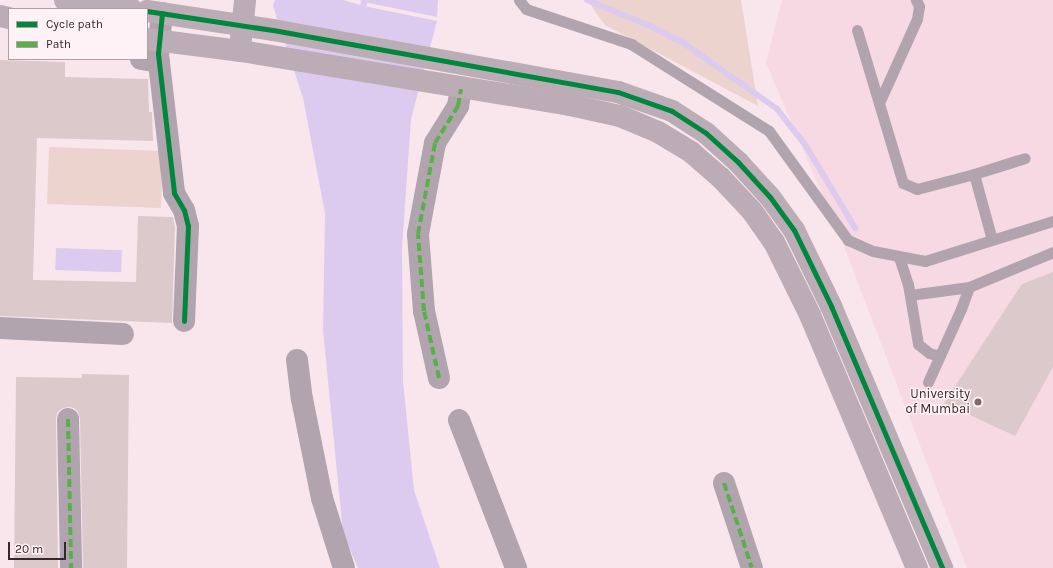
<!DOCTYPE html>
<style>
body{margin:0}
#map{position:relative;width:1053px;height:568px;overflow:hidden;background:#f8e6ec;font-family:Karla,sans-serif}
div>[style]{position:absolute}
.built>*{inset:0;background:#f7d9e4}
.green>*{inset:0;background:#ecd3cd;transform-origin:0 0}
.water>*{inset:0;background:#dccbee;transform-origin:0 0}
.stream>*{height:6px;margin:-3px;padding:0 3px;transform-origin:3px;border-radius:3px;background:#dccbee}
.building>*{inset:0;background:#dcc9cc}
.lane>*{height:11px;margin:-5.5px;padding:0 5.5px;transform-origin:5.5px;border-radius:5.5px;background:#b1a4ae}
.street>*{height:22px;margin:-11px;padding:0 11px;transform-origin:11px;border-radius:11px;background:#b1a4ae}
.secondary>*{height:22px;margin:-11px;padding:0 11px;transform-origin:11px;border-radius:11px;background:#bcacb6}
.quiet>*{height:4px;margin-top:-2px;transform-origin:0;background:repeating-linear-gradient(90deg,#56b246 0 8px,transparent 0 12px)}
.cycleway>*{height:5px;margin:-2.5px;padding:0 2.5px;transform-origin:2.5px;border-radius:2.5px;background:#00873e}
.dots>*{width:11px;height:11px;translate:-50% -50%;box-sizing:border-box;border:2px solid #fff2f6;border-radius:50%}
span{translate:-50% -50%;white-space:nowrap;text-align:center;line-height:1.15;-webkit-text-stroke:3px #fff2f6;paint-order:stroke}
.poi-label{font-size:13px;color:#34282d}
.right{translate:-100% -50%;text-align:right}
.legend{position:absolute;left:8px;top:8px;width:140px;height:52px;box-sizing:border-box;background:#fff2f6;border:1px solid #aea1a6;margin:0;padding:5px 7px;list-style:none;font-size:12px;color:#34282d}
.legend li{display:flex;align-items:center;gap:8px;height:20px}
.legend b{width:20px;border:1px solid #aea1a6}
.scale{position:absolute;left:8px;top:542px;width:58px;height:18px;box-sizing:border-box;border:2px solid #34282d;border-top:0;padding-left:5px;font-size:12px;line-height:14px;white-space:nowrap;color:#34282d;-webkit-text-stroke:3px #fff2f6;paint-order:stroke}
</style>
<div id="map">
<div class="built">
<div style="clip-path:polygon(782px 0,1053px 0,1053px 568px,967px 568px,840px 236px,766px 63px)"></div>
</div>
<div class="green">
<div style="clip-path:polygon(587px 0,741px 0,758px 106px,605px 25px)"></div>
<div style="left:49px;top:147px;width:114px;height:57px;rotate:2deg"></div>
</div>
<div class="water">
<div style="clip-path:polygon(275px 0,343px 0,364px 6px,437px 21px,411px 119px,402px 248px,403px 381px,414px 490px,440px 568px,358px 568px,343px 533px,323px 330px,325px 213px,303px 98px,273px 6px)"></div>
<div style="clip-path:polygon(360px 0,438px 0,437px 17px,364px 2px)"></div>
<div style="left:56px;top:248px;width:66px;height:22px;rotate:2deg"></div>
</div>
<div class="stream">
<div style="left:587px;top:0;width:68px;rotate:22.4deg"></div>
<div style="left:650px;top:26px;width:39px;rotate:27deg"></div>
<div style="left:685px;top:44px;width:113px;rotate:35.2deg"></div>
<div style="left:777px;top:109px;width:47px;rotate:51.9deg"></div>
<div style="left:806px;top:146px;width:96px;rotate:59.1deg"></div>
<div style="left:363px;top:14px;width:14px;rotate:-86deg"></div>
</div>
<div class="building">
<div style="clip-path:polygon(0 60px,65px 62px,65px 77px,148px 79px,149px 112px,152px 112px,153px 141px,37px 138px,33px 280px,136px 282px,138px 216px,173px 217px,175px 227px,172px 323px,0 316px)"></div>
<div style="clip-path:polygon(1053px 272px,1053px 367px,1015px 436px,944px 403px,1022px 284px)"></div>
<div style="clip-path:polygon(82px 374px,129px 375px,127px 568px,83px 568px,80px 419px,78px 412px,74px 408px,68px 407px,61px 409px,57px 413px,56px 419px,58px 568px,14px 568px,16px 377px,82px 378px)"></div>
</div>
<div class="lane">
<div style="left:519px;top:0;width:11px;rotate:52deg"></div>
<div style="left:526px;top:9px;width:111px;rotate:18.4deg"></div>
<div style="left:631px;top:44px;width:163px;rotate:32.2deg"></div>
<div style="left:769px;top:131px;width:135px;rotate:54.1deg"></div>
<div style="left:848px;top:240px;width:27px;rotate:24deg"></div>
<div style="left:873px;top:251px;width:53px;rotate:10.9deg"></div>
<div style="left:925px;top:261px;width:134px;rotate:-17.4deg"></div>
<div style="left:857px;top:30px;width:160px;rotate:73.3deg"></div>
<div style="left:903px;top:183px;width:15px;rotate:23deg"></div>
<div style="left:917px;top:189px;width:59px;rotate:-14.7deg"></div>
<div style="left:974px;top:174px;width:68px;rotate:74.7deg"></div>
<div style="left:879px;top:103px;width:92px;rotate:-65.7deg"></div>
<div style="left:917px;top:19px;width:13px;rotate:-81deg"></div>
<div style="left:919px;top:6px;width:7px;rotate:-117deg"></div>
<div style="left:974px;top:174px;width:53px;rotate:-17.4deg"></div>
<div style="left:899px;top:257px;width:28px;rotate:72deg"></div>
<div style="left:908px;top:284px;width:61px;rotate:80.5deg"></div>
<div style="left:918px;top:344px;width:14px;rotate:39deg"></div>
<div style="left:929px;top:353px;width:11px;rotate:15deg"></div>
<div style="left:910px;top:295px;width:60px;rotate:-7.7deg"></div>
<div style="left:928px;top:382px;width:80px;rotate:-65.7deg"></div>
<div style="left:961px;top:309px;width:23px;rotate:-70deg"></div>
<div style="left:969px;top:287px;width:91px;rotate:-22.6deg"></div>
</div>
<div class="street">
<div style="left:162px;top:13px;width:41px;rotate:95.6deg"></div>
<div style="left:158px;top:54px;width:140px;rotate:83.4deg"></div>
<div style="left:174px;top:193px;width:20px;rotate:60deg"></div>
<div style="left:184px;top:210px;width:16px;rotate:76deg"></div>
<div style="left:188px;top:226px;width:95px;rotate:92.4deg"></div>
<div style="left:141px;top:59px;width:18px;rotate:9deg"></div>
<div style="left:0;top:328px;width:123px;rotate:2.8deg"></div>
<div style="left:297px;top:360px;width:39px;rotate:83deg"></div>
<div style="left:302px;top:399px;width:101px;rotate:78.6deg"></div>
<div style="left:322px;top:498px;width:73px;rotate:72.6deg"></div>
<div style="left:439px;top:378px;width:69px;rotate:-102.6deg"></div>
<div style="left:424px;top:311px;width:77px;rotate:-94.5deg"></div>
<div style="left:418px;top:234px;width:93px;rotate:-79.4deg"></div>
<div style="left:435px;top:143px;width:44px;rotate:-58.1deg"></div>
<div style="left:458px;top:106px;width:17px;rotate:-80deg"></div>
<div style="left:68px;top:419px;width:149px;rotate:88.8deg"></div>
<div style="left:459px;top:420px;width:159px;rotate:68.9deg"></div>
<div style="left:724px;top:483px;width:89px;rotate:71.8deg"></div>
</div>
<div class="secondary">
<div style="left:65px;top:0;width:67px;rotate:7.8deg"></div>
<div style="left:147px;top:11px;width:127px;rotate:8.6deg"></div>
<div style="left:273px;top:30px;width:351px;rotate:10.2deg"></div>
<div style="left:618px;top:92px;width:57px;rotate:19.4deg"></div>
<div style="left:672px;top:111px;width:40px;rotate:32.9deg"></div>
<div style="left:706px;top:133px;width:43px;rotate:42.2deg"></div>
<div style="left:738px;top:162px;width:47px;rotate:47.6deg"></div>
<div style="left:770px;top:197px;width:41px;rotate:54deg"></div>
<div style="left:794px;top:230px;width:85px;rotate:64deg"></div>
<div style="left:831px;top:306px;width:285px;rotate:67deg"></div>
<div style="left:0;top:16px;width:9px;rotate:13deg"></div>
<div style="left:147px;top:39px;width:95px;rotate:7.3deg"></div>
<div style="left:241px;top:51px;width:333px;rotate:9.3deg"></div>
<div style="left:570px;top:105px;width:51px;rotate:12.4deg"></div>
<div style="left:620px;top:116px;width:41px;rotate:22.8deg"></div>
<div style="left:658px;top:132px;width:39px;rotate:31deg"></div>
<div style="left:691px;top:152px;width:40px;rotate:41deg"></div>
<div style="left:721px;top:178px;width:45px;rotate:46.8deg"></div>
<div style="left:752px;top:211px;width:38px;rotate:55deg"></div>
<div style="left:774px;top:242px;width:81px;rotate:63.7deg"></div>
<div style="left:810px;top:315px;width:275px;rotate:67.1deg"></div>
<div style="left:241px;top:39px;width:39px;rotate:-84deg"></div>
</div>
<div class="quiet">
<div style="left:439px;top:378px;width:69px;rotate:-102.6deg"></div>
<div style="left:424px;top:311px;width:77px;rotate:-94.5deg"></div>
<div style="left:418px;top:234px;width:93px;rotate:-79.4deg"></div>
<div style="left:435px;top:143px;width:44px;rotate:-58.1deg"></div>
<div style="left:458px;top:106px;width:17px;rotate:-80deg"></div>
<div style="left:68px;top:419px;width:149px;rotate:88.8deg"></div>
<div style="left:724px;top:483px;width:89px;rotate:71.8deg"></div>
</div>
<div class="cycleway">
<div style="left:147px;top:11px;width:127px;rotate:8.6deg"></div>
<div style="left:273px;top:30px;width:351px;rotate:10.2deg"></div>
<div style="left:618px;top:92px;width:57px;rotate:19.4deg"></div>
<div style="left:672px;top:111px;width:40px;rotate:32.9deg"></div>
<div style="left:706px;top:133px;width:43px;rotate:42.2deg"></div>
<div style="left:738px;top:162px;width:47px;rotate:47.6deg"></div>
<div style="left:770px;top:197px;width:41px;rotate:54deg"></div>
<div style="left:794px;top:230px;width:85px;rotate:64deg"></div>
<div style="left:831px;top:306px;width:285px;rotate:67deg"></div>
<div style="left:162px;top:13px;width:41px;rotate:95.6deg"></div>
<div style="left:158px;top:54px;width:140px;rotate:83.4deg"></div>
<div style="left:174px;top:193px;width:20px;rotate:60deg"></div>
<div style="left:184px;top:210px;width:16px;rotate:76deg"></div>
<div style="left:188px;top:226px;width:95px;rotate:92.4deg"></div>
</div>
<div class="dots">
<div style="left:978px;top:402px;background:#796a70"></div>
</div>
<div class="poi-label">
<span class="right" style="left:970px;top:402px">University<br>of Mumbai</span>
</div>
<ul class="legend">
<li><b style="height:5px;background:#00873e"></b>Cycle path</li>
<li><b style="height:5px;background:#56b246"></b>Path</li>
</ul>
<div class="scale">20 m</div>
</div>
